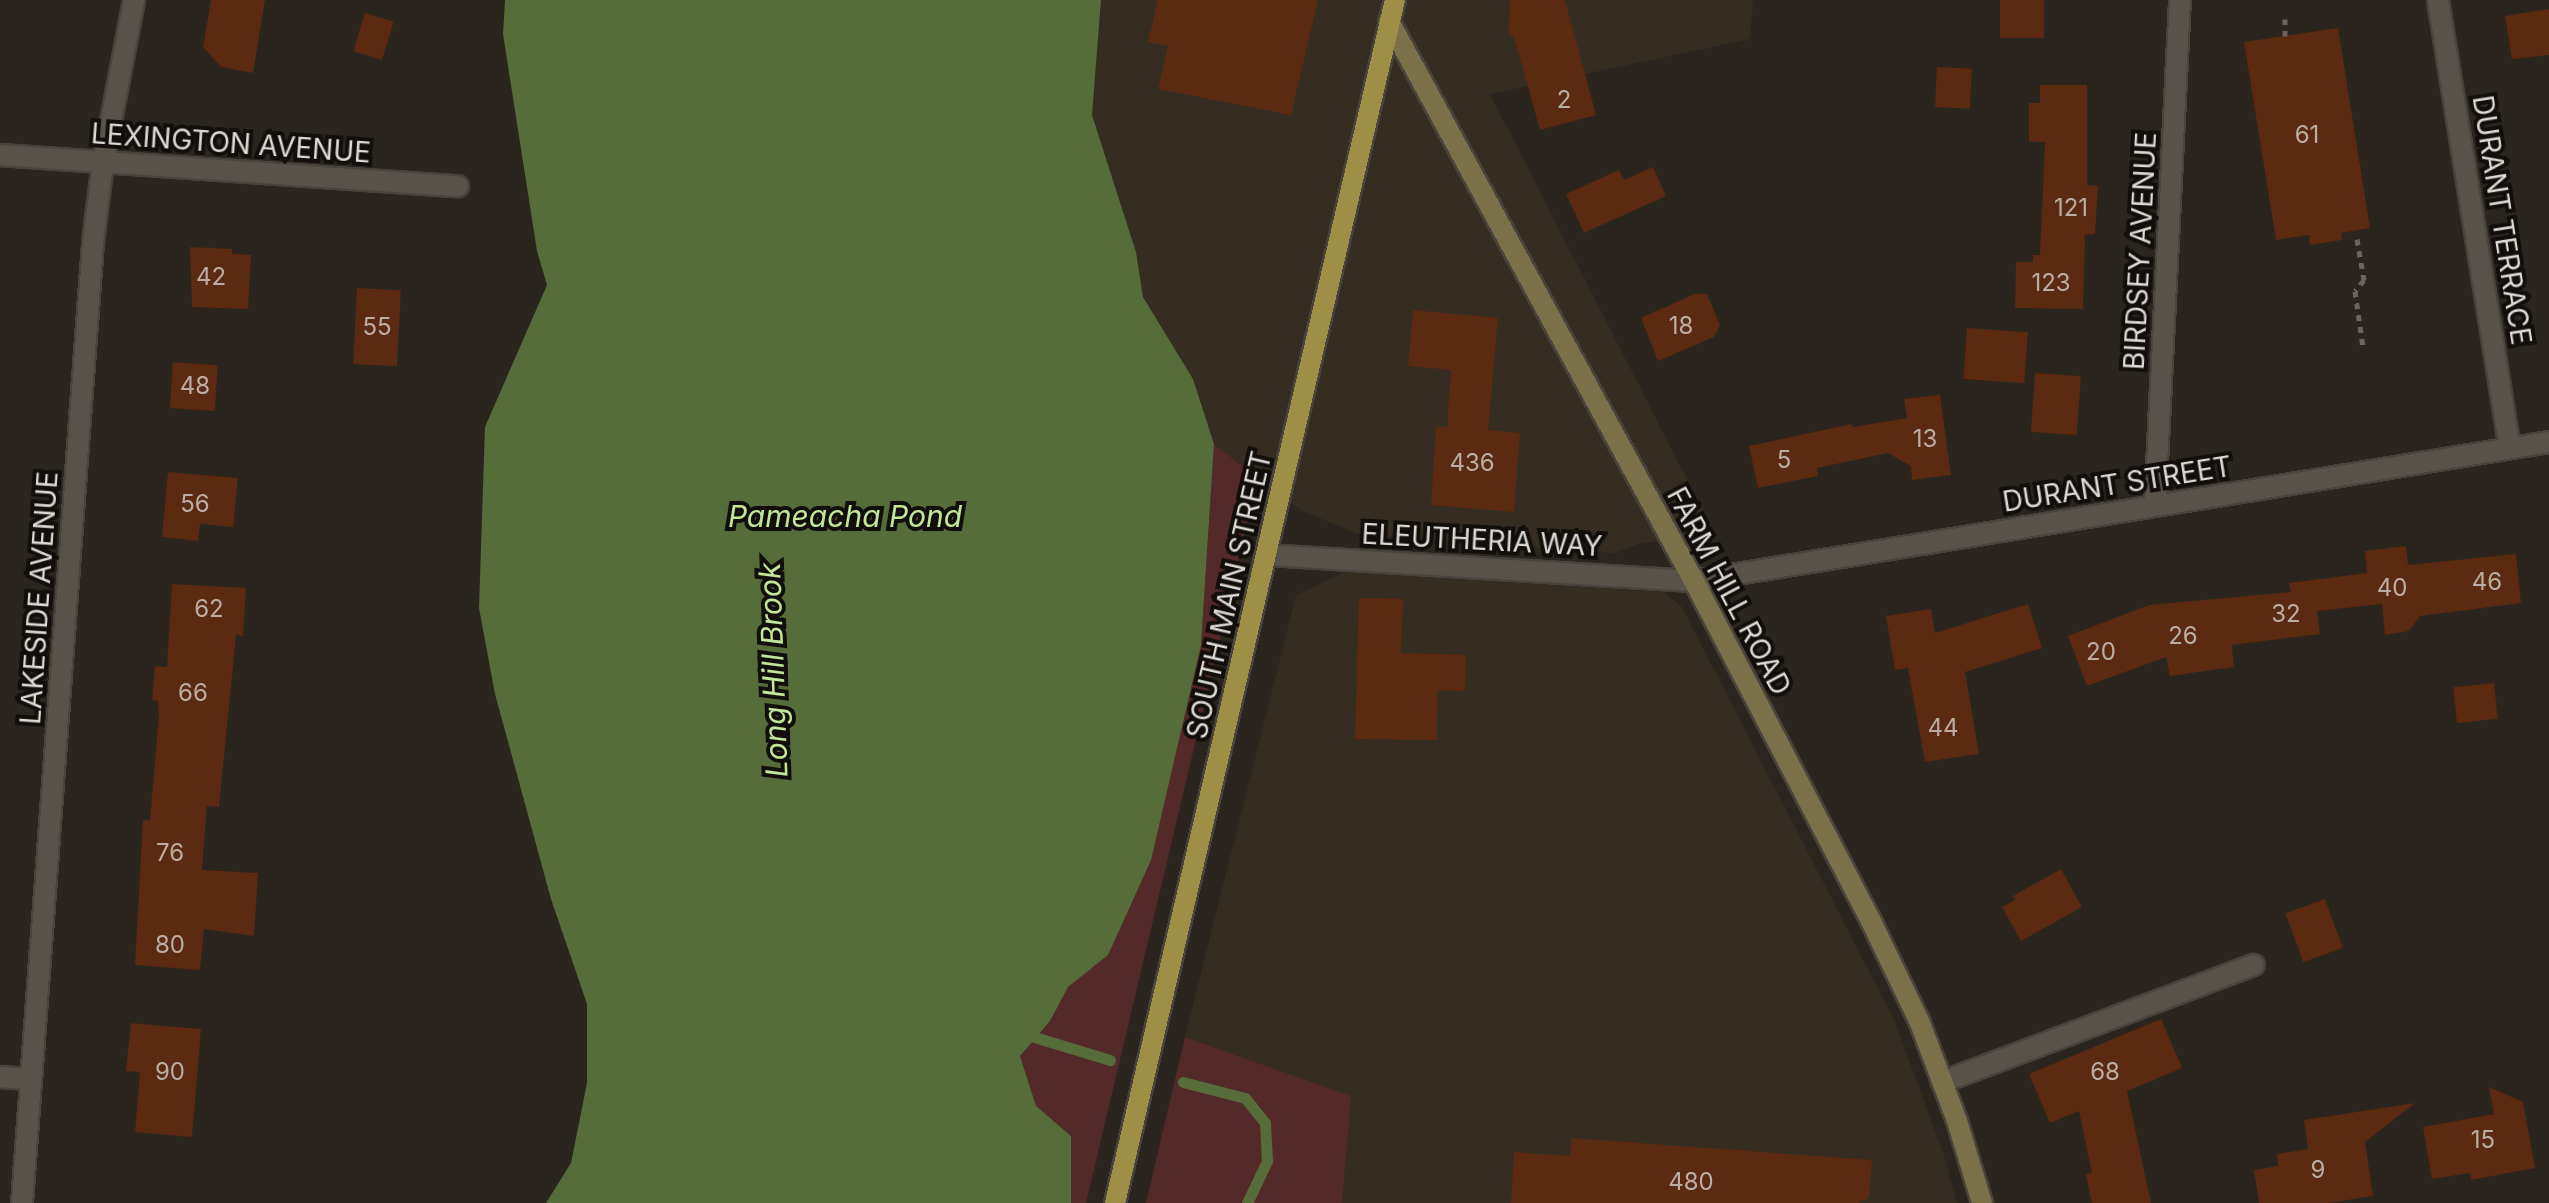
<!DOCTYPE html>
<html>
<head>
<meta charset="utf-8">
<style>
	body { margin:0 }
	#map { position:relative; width:2549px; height:1203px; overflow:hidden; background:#2a251e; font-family:Inter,sans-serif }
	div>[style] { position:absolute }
	.built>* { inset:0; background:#352d22 }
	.green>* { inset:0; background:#54292a }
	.water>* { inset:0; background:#566d39 }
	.stream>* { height:11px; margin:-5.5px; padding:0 5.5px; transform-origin:5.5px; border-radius:5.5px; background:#566d39 }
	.building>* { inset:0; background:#5b2a10; transform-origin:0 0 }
	.path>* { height:5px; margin-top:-2.5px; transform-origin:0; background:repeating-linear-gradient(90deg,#6a655f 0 6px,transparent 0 12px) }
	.roads { filter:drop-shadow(2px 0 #48433d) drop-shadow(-2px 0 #48433d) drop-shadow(0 2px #48433d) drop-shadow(0 -2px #48433d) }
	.service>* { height:20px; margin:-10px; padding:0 10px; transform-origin:10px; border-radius:10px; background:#58524a }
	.minor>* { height:20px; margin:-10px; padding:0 10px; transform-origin:10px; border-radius:10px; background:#58524a }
	.secondary>* { height:20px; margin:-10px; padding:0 10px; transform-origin:10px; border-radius:10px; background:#7a7148 }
	.primary>* { height:20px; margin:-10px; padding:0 10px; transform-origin:10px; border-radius:10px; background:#9d9046 }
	span { translate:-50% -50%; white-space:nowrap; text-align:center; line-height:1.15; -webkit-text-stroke:8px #110e0b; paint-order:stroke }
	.number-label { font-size:24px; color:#bcada4 }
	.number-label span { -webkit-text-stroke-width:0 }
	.street-label { font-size:28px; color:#ddd9d5 }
	.water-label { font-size:30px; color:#c2e697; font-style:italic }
</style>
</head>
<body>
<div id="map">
	<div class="built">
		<i style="clip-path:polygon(1101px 0,1753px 0,1750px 39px,1490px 94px,1714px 532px,1638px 544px,1615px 553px,1361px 535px,1302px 511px,1214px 444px,1193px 379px,1143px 297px,1136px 252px,1092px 115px)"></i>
		<i style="clip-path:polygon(1346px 572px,1664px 592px,1682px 607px,1894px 1020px,1944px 1155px,1957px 1203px,1342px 1203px,1350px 1096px,1185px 1037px,1296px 595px)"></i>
	</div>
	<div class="green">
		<i style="clip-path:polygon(1214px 444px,1258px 478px,1086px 1203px,1071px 1203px,1071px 1136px,1036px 1106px,1020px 1056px,1050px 1021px,1067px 987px,1108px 955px,1201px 645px)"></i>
		<i style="clip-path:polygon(1185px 1037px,1351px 1096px,1342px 1203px,1146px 1203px)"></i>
	</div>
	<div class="water">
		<i style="clip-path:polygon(505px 0,1101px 0,1092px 115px,1136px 252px,1143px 297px,1193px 379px,1214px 444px,1201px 645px,1151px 860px,1108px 955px,1068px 987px,1050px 1021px,1020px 1056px,1036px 1106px,1071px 1136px,1071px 1203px,546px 1203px,571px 1163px,587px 1083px,587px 1004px,551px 899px,495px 694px,479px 608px,485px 427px,547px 285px,537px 251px,503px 34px)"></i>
	</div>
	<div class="stream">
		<i style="left:1021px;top:1033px;width:93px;rotate:16.9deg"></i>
		<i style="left:1183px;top:1082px;width:64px;rotate:14.5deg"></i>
		<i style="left:1245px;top:1098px;width:32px;rotate:51deg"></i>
		<i style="left:1265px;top:1123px;width:38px;rotate:87deg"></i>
		<i style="left:1267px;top:1161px;width:47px;rotate:115.5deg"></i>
	</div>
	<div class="building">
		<i style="clip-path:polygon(211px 0,265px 0,253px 73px,221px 67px,203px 47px)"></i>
		<i style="clip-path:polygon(1158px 0,1318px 0,1291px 115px,1158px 89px,1168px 46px,1148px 42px)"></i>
		<i style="clip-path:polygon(1510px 0,1565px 0,1596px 115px,1540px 130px,1514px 36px,1509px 36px)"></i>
		<i style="left:2000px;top:0;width:44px;height:38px"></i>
		<i style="clip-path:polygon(2549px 9px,2549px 55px,2512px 59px,2505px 16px)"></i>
		<i style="left:365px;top:13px;width:30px;height:40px;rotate:17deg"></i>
		<i style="clip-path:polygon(2338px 28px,2370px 228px,2341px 233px,2342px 240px,2310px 245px,2309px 235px,2276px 240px,2244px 42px)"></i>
		<i style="left:1937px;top:67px;width:35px;height:40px;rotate:3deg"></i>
		<i style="clip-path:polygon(2040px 85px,2087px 85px,2087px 185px,2098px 186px,2095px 234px,2085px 234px,2083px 309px,2015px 308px,2016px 262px,2033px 262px,2033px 255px,2040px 255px,2045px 142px,2029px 142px,2029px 103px,2040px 103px)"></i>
		<i style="clip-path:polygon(1653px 167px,1666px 196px,1584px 233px,1566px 194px,1619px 170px,1624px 180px)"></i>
		<i style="clip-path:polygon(190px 247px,232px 249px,232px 254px,251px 255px,248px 309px,192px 307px)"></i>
		<i style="left:357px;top:288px;width:44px;height:76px;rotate:3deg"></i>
		<i style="clip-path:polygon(1694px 294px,1707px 294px,1720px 325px,1714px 337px,1658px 361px,1641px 318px)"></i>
		<i style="clip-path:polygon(1413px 310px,1498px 318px,1488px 430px,1520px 433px,1514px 512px,1431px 505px,1436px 427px,1447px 427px,1451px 370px,1408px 366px)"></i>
		<i style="left:1967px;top:328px;width:61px;height:51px;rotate:4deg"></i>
		<i style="left:173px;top:362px;width:45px;height:46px;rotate:4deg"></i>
		<i style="left:2035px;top:373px;width:46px;height:59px;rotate:4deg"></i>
		<i style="clip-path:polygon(1940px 395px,1951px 475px,1912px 480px,1911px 466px,1888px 453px,1817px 468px,1818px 476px,1758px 488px,1749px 446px,1852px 424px,1853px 427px,1907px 418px,1904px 399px)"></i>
		<i style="clip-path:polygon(168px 472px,238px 478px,233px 527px,200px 524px,198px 541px,162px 537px)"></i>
		<i style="clip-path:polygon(2406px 546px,2408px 565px,2516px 554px,2521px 603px,2420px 616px,2409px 631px,2385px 635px,2382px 604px,2317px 611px,2320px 634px,2232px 645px,2234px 667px,2170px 676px,2166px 657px,2087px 686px,2068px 636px,2149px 605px,2291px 592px,2289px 583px,2367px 573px,2365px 551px)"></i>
		<i style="clip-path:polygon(172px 584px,246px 588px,243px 636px,236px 635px,219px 807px,207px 806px,202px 870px,258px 873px,254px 936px,204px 929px,200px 970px,135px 965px,143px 820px,150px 820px,159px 715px,158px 701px,152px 700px,155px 666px,167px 667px)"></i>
		<i style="clip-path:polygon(1359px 598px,1403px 599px,1401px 653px,1466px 655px,1465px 691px,1438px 690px,1437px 740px,1355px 739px)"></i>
		<i style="clip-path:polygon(2028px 604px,2042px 648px,1965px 672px,1979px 754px,1925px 762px,1908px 668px,1895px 670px,1886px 616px,1931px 609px,1935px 633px)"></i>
		<i style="left:2494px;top:683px;width:36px;height:41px;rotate:84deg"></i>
		<i style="clip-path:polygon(2061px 869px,2082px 907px,2021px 941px,2002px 907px,2015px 900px,2013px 896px)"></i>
		<i style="left:2325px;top:899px;width:52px;height:42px;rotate:70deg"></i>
		<i style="clip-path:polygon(2161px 1019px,2182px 1068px,2127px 1091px,2151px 1203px,2092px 1203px,2086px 1174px,2092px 1173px,2079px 1111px,2050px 1123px,2029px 1074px)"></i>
		<i style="clip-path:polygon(131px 1023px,201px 1029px,192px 1137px,135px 1132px,140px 1072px,126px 1071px)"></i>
		<i style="clip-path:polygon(2489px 1087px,2523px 1102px,2535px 1168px,2471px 1180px,2470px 1173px,2432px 1179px,2423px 1127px,2494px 1114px)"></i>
		<i style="clip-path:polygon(2415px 1103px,2365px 1142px,2373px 1196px,2328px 1203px,2259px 1203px,2254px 1170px,2278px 1166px,2277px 1154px,2308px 1149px,2304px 1120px)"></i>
		<i style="clip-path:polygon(1571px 1138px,1872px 1160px,1869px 1198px,1858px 1203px,1511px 1203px,1514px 1152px,1570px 1156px)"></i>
	</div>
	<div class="path">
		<i style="left:2285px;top:19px;width:17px;rotate:90deg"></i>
		<i style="left:2357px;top:239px;width:42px;rotate:80.3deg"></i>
		<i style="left:2364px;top:280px;width:14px;rotate:129deg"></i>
		<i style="left:2355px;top:291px;width:57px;rotate:81.9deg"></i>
	</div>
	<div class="roads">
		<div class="service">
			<i style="left:1942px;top:1082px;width:333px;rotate:-20.6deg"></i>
		</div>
		<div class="minor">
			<i style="left:2438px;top:0;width:454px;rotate:80.9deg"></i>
			<i style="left:0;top:155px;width:459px;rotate:3.9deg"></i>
			<i style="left:2155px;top:505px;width:506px;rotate:-87.17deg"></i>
			<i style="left:1267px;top:555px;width:428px;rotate:3.5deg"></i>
			<i style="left:1694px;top:581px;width:866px;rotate:-9.23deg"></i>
			<i style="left:0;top:1077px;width:31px;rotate:4deg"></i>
			<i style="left:22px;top:1203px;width:964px;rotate:-85.77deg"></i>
			<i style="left:93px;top:242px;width:80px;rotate:-82.8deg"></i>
			<i style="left:103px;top:163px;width:166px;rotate:-79.2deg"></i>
		</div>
		<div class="secondary">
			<i style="left:1389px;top:21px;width:638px;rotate:61.43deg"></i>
			<i style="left:1694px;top:581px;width:383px;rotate:62.5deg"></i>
			<i style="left:1871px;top:921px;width:113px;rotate:64.3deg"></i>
			<i style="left:1920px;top:1023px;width:105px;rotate:69.3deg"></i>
			<i style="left:1957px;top:1121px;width:86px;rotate:73deg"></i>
		</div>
		<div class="primary">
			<i style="left:1115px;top:1203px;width:1235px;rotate:-76.9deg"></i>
		</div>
	</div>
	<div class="number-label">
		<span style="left:1564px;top:100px">2</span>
		<span style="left:2307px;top:135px">61</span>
		<span style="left:2071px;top:208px">121</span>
		<span style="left:211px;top:277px">42</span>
		<span style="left:2051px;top:283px">123</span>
		<span style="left:1681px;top:326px">18</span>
		<span style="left:377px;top:327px">55</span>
		<span style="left:195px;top:386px">48</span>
		<span style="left:1925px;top:439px">13</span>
		<span style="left:1784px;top:460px">5</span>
		<span style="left:1472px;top:463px">436</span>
		<span style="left:195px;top:504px">56</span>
		<span style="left:2487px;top:582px">46</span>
		<span style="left:2392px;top:588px">40</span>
		<span style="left:209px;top:609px">62</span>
		<span style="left:2286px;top:614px">32</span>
		<span style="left:2183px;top:636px">26</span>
		<span style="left:2101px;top:652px">20</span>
		<span style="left:193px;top:693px">66</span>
		<span style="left:1943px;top:728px">44</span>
		<span style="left:170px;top:853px">76</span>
		<span style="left:170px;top:945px">80</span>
		<span style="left:170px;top:1072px">90</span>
		<span style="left:2105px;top:1072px">68</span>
		<span style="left:2483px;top:1140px">15</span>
		<span style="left:2318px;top:1170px">9</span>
		<span style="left:1691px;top:1182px">480</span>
	</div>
	<div class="street-label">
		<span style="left:231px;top:143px;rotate:4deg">LEXINGTON AVENUE</span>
		<span style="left:2502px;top:220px;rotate:81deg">DURANT TERRACE</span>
		<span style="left:2140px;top:251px;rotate:-87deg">BIRDSEY AVENUE</span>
		<span style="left:2117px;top:484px;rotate:-9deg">DURANT STREET</span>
		<span style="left:1482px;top:540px;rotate:3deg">ELEUTHERIA WAY</span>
		<span style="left:1729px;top:591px;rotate:62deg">FARM HILL ROAD</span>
		<span style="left:1229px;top:595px;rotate:-77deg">SOUTH MAIN STREET</span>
		<span style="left:39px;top:598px;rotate:-86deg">LAKESIDE AVENUE</span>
	</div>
	<div class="water-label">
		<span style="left:845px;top:516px">Pameacha Pond</span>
		<span style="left:773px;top:670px;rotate:-92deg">Long Hill Brook</span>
	</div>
</div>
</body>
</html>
